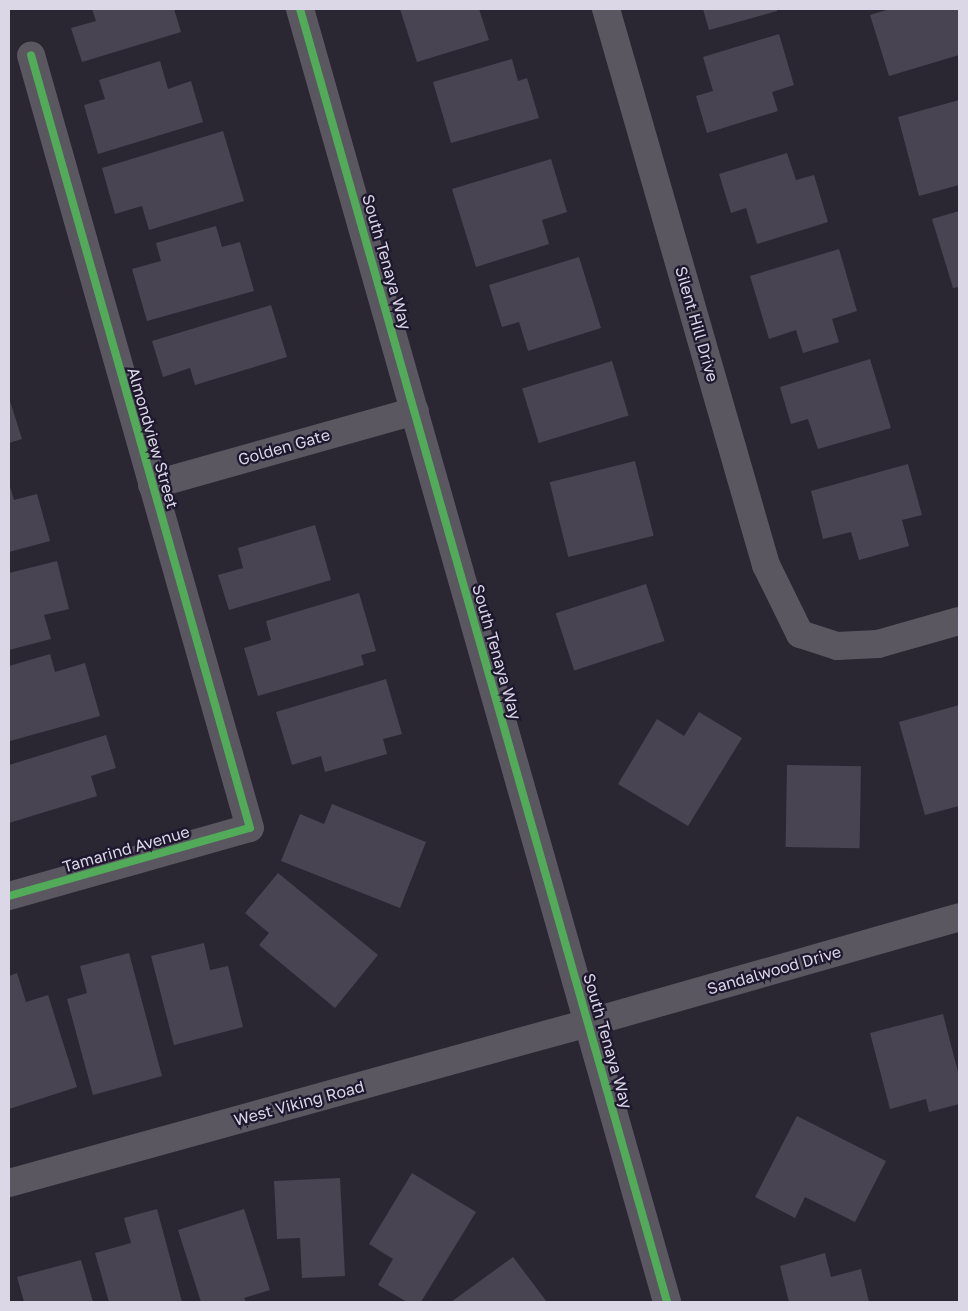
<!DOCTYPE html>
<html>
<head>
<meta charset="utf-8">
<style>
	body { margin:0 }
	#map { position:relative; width:968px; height:1311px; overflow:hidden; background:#2a2733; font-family:"Golos Text",sans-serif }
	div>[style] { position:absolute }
	.building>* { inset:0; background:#484452; transform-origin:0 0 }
	.street>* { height:28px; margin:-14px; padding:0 14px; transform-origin:14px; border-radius:14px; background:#5a5761 }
	.secondary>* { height:28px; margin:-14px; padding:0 14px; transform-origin:14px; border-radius:14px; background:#5a5761 }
	.cycleway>* { height:8px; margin:-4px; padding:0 4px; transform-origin:4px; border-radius:4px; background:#51ab58 }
	span { translate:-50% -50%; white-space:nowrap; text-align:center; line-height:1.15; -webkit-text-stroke:4.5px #1e172e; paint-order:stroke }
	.street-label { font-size:16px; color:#dbd7e7 }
	.frame { position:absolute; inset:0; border:10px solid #dbd7e7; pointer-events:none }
</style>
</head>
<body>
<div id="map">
	<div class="building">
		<i style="clip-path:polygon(92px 9px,174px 9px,181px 32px,82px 62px,71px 28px,96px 21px)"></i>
		<i style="clip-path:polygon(400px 9px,479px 9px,489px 40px,417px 62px)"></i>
		<i style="clip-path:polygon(703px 9px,777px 9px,777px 11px,709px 30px)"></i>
		<i style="clip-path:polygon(890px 9px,959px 9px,959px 55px,889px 76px,870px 15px)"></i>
		<i style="clip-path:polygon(779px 34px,794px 85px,772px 92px,778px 111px,707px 133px,696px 96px,713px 91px,703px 57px)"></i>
		<i style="clip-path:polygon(512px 59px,518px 81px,527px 78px,539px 118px,451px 143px,433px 82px)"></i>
		<i style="clip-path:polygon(160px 61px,168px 89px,191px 81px,203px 122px,98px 154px,84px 105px,105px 99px,99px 80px)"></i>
		<i style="clip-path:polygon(959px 100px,959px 185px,919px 196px,898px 117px)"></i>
		<i style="clip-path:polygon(223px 131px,244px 201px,149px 230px,142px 206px,115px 214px,102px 168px)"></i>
		<i style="clip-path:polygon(787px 153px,796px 180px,814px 175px,828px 222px,757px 244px,746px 208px,731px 213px,719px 174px)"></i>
		<i style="clip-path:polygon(551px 159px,567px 212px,542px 220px,549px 244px,476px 267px,452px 189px)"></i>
		<i style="clip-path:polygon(959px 211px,959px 287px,953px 288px,932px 219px)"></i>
		<i style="clip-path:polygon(216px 226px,222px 247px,240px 242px,254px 291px,147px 321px,132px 269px,161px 261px,156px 243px)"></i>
		<i style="clip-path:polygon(839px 249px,857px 311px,832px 319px,839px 342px,803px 353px,796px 330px,769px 339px,750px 276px)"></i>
		<i style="clip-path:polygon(579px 257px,601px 328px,528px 351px,519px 322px,502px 327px,489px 285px)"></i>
		<i style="clip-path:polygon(271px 305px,287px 357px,195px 385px,190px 368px,163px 377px,152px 341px)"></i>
		<i style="clip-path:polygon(870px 359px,891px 428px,818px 449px,808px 419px,791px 424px,780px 387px)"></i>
		<i style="left:612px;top:361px;width:57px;height:94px;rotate:73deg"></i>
		<i style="clip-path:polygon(9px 398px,22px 439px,9px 443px)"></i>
		<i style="left:635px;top:461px;width:77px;height:88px;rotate:76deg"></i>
		<i style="clip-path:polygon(908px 464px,922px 515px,902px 520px,909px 546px,859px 560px,851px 532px,823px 539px,811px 491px)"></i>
		<i style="clip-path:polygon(9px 483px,14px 500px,37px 494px,50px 541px,9px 552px)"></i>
		<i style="clip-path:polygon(315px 525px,331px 580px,229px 610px,218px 575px,243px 568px,238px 548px)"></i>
		<i style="clip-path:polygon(57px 561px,69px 609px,44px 615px,51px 639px,9px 650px,9px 573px)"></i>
		<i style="left:646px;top:584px;width:60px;height:95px;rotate:72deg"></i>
		<i style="clip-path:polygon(359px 593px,376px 651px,361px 655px,364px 665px,258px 696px,244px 648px,271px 640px,266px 621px)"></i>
		<i style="clip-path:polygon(50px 654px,55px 672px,85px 663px,100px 716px,10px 741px,9px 666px)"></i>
		<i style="clip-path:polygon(386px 679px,402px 734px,383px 739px,387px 754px,325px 772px,321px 756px,292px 765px,276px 712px)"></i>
		<i style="clip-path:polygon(959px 705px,959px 806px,925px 815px,899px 722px)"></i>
		<i style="clip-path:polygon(699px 712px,742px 738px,688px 826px,618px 784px,657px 719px,684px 736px)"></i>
		<i style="clip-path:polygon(106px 735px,116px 768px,91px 776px,97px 796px,9px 823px,9px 765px)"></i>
		<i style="left:787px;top:765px;width:74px;height:82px;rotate:1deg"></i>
		<i style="clip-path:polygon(332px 804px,426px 842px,400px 908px,281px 861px,300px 814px,324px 824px)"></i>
		<i style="clip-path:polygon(278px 873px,378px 955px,335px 1008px,259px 945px,269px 933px,245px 913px)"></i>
		<i style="clip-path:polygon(204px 943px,210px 970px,228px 966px,243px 1027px,174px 1045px,151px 956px)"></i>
		<i style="clip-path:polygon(129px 953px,162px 1076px,93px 1095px,67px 999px,87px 993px,80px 966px)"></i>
		<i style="clip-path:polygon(17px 973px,26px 1002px,48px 995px,77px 1087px,9px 1109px,9px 976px)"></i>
		<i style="clip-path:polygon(943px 1014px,959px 1076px,959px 1104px,929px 1112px,926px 1099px,890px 1109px,870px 1033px)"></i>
		<i style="clip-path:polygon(797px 1116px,886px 1161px,855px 1222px,805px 1197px,795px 1218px,755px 1197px)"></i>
		<i style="clip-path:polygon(412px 1173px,476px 1212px,421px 1302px,407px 1302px,378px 1285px,393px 1259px,369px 1244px)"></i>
		<i style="clip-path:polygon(340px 1178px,345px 1276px,302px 1278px,300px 1238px,277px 1239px,274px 1181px)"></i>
		<i style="clip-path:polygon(157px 1209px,182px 1302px,109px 1302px,95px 1253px,131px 1243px,124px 1218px)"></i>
		<i style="clip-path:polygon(244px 1209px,270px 1290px,244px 1298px,246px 1302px,201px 1302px,178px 1230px)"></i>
		<i style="clip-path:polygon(825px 1253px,831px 1277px,861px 1269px,869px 1302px,789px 1302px,780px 1266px)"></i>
		<i style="clip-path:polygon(513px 1257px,547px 1302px,451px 1302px)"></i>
		<i style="clip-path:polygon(81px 1260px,93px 1302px,24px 1302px,17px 1277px)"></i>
	</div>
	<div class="street">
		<i style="left:606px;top:9px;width:579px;rotate:73.95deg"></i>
		<i style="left:766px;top:565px;width:77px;rotate:63.8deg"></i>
		<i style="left:800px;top:634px;width:39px;rotate:18deg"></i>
		<i style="left:837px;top:646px;width:41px;rotate:-2.8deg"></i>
		<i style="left:878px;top:644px;width:84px;rotate:-15.9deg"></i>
		<i style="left:152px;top:485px;width:273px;rotate:-15.7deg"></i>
		<i style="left:9px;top:896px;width:250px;rotate:-15.8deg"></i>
		<i style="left:250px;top:828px;width:803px;rotate:-105.82deg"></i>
		<i style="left:9px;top:1183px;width:601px;rotate:-15.45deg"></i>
	</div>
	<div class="secondary">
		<i style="left:300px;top:9px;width:1344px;rotate:74.15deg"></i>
		<i style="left:588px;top:1023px;width:386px;rotate:-15.9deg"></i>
	</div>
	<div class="cycleway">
		<i style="left:300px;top:9px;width:1344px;rotate:74.15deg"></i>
		<i style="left:9px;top:896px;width:250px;rotate:-15.8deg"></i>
		<i style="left:250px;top:828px;width:803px;rotate:-105.82deg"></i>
	</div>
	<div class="street-label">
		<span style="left:387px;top:262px;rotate:74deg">South Tenaya Way</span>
		<span style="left:697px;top:324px;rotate:74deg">Silent Hill Drive</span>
		<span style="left:153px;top:438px;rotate:74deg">Almondview Street</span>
		<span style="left:284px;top:447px;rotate:-16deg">Golden Gate</span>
		<span style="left:497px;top:652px;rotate:74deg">South Tenaya Way</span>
		<span style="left:126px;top:849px;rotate:-16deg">Tamarind Avenue</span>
		<span style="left:774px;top:970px;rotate:-16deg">Sandalwood Drive</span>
		<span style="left:608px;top:1041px;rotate:74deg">South Tenaya Way</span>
		<span style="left:299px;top:1103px;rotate:-15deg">West Viking Road</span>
	</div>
	<div class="frame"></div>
</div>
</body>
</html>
